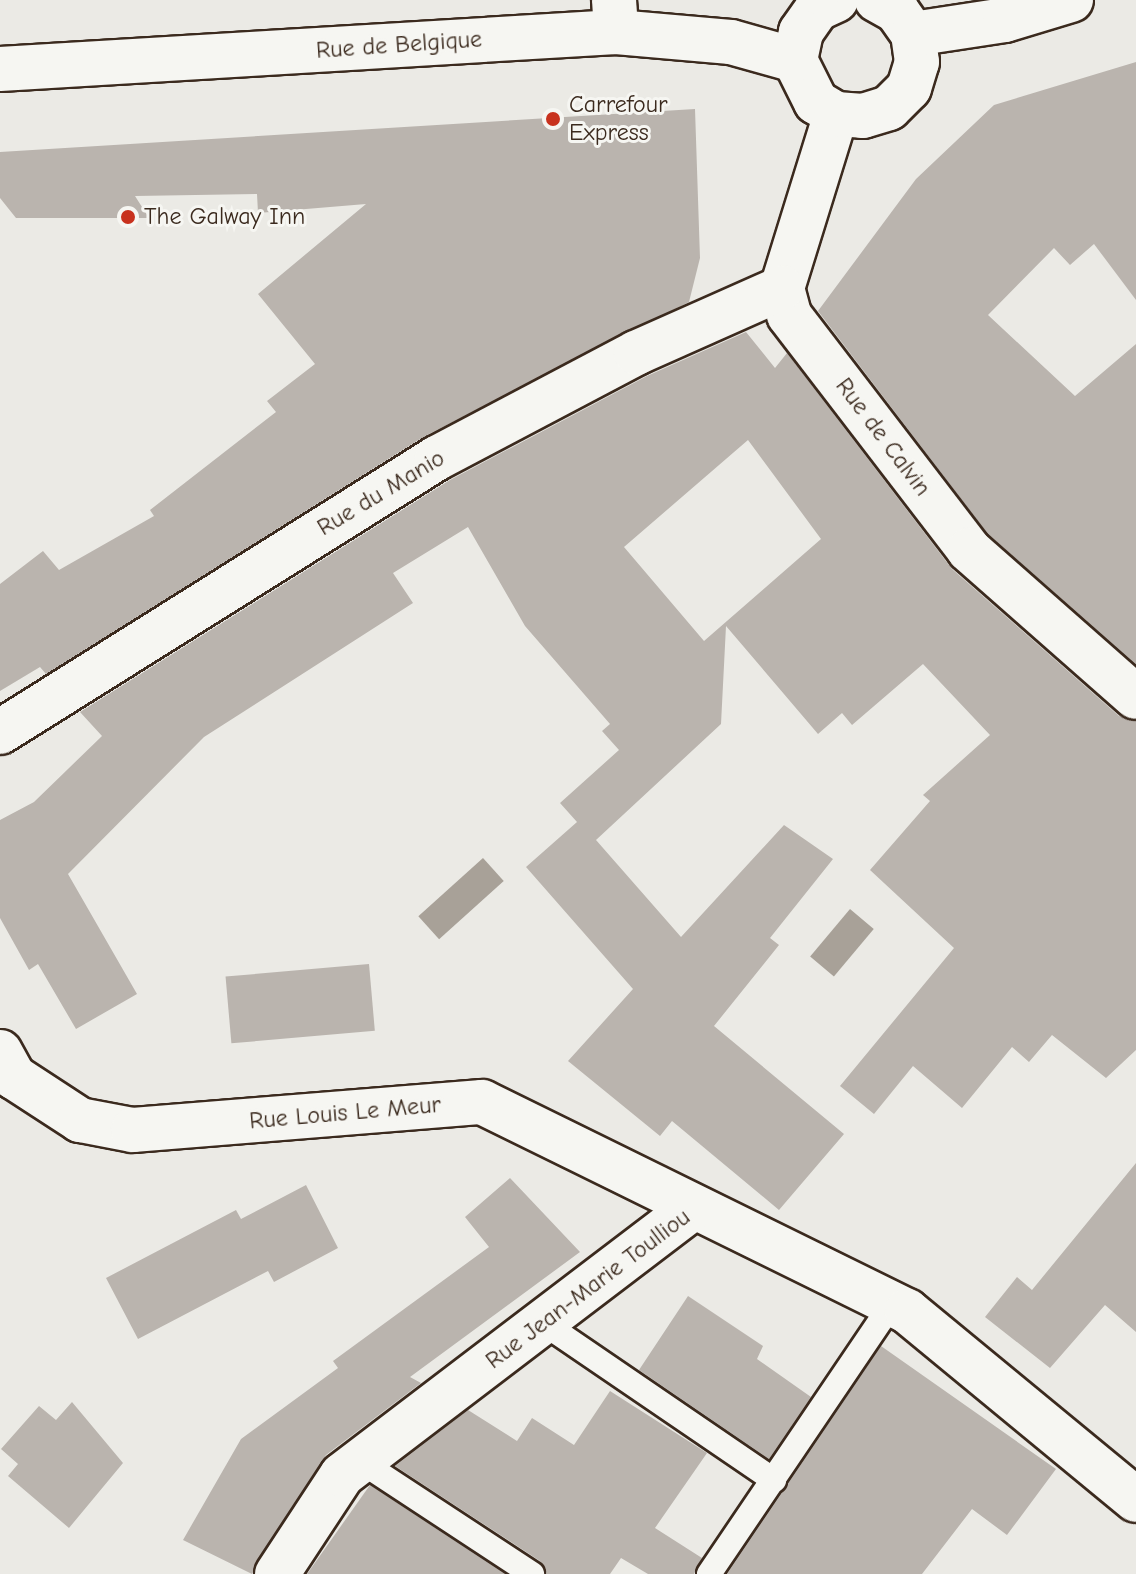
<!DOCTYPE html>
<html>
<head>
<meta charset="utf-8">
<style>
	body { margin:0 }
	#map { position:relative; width:1136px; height:1574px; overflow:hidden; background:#ebeae5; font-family:"Comic Neue",sans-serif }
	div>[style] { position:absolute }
	.water>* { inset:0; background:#a8a198; transform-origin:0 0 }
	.building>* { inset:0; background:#bab4ae; transform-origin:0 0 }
	.roads { filter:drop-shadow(2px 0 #3b2a1e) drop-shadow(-2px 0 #3b2a1e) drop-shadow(0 2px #3b2a1e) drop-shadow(0 -2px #3b2a1e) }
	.service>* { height:24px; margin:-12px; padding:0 12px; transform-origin:12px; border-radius:12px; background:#f6f6f2 }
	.minor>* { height:44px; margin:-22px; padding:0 22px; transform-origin:22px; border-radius:22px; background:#f6f6f2 }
	.secondary>* { height:44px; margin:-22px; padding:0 22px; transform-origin:22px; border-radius:22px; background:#f6f6f2 }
	.dots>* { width:22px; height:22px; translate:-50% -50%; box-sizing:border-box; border:4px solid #f6f6f2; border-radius:50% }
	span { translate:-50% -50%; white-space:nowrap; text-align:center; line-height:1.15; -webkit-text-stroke:6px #f6f6f2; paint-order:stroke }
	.street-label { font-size:24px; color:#3b2a1e }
	.poi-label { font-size:24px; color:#3b2a1e }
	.left { translate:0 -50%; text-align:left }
</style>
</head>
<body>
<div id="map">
	<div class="water">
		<i style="left:483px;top:858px;width:31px;height:87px;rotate:48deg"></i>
		<i style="left:850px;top:909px;width:31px;height:62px;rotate:40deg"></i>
	</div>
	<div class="building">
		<i style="clip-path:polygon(1136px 62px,1136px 300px,1094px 244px,1070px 265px,1054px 248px,988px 315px,1075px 396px,1136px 344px,1136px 664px,987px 533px,818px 311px,916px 179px,994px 105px)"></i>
		<i style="clip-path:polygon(695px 109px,700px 258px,689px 302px,425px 436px,46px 674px,40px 667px,0 691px,0 584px,43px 551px,59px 570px,154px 516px,150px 510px,276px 412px,267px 401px,315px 364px,258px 294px,366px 204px,258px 213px,257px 194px,135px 196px,149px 218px,16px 218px,0 198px,0 152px)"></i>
		<i style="clip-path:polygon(evenodd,746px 332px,775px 368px,787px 353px,952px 569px,1119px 716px,1136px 721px,1136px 1050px,1106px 1078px,1052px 1035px,1029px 1062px,1012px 1047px,962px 1108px,913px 1066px,874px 1114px,840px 1086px,954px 948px,870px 870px,930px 801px,923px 795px,990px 735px,923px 664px,852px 725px,842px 713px,818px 734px,726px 626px,721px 724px,596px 840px,681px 937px,784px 825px,833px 859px,770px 938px,779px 945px,714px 1026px,844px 1134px,779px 1210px,672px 1121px,660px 1136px,568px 1061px,633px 989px,526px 867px,577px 822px,560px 803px,619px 750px,602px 731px,610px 724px,525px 626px,468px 527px,393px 573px,413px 603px,204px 737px,68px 874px,137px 994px,76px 1029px,38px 964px,29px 970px,0 918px,0 820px,34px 802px,102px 736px,80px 712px,450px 480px,647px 376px,746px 332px,748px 440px,821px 539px,704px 641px,624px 547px,748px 440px)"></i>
		<i style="left:369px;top:964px;width:67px;height:144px;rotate:85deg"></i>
		<i style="clip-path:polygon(1136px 1163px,1136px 1332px,1105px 1305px,1050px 1368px,985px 1317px,1017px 1277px,1032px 1290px)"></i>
		<i style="clip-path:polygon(510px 1178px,580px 1252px,410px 1377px,421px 1383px,326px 1455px,252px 1574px,183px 1540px,241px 1439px,338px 1368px,333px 1361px,489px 1247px,465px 1217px)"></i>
		<i style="clip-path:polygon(306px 1185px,338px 1248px,274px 1282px,268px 1271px,138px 1339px,106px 1278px,236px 1210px,241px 1219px)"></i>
		<i style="clip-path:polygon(688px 1296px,763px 1346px,757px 1359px,811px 1397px,769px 1459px,639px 1370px)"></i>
		<i style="clip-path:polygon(881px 1346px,1056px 1469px,1007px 1535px,972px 1509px,922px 1574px,727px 1574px)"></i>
		<i style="clip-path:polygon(610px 1391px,707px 1453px,655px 1528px,702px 1558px,694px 1574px,648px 1574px,621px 1558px,610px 1574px,547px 1574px,540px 1561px,395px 1466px,468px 1410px,517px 1441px,532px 1418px,574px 1445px)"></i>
		<i style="clip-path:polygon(72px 1402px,123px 1463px,69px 1528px,8px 1476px,18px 1464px,1px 1449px,39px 1406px,56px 1420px)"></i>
		<i style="clip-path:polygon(370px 1485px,505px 1574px,307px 1574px)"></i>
	</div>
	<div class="roads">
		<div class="service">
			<i style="left:542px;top:1322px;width:281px;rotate:34.3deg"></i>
			<i style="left:360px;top:1461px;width:206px;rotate:33.3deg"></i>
			<i style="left:709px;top:1574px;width:326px;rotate:-55.9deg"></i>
		</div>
		<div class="minor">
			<i style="left:614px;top:0;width:32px;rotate:86deg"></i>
			<i style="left:836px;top:114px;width:182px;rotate:107.2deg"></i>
			<i style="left:782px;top:288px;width:28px;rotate:75deg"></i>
			<i style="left:789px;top:315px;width:296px;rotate:52.5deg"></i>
			<i style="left:969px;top:550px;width:222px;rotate:41.4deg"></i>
			<i style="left:0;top:732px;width:516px;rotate:-32.09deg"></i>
			<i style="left:437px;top:458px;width:225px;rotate:-27.8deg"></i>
			<i style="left:636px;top:353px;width:160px;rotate:-24deg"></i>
			<i style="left:0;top:1052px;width:29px;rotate:61deg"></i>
			<i style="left:14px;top:1077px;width:79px;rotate:33.1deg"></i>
			<i style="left:80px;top:1120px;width:54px;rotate:10.7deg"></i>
			<i style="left:133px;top:1130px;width:350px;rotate:-4.6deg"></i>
			<i style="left:482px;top:1102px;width:474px;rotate:26.2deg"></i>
			<i style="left:907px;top:1311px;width:297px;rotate:39.5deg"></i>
			<i style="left:277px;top:1574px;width:118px;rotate:-56.7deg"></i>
			<i style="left:342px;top:1475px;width:442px;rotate:-37.3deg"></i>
		</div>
		<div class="secondary">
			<i style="left:836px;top:0;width:21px;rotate:155deg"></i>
			<i style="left:817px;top:9px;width:28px;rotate:125deg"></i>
			<i style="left:801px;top:32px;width:29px;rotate:102deg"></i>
			<i style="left:795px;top:60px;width:47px;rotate:63.4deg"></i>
			<i style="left:816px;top:102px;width:23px;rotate:31deg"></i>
			<i style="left:836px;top:114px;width:27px;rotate:4deg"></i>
			<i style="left:863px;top:116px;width:27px;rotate:-17deg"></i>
			<i style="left:889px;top:108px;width:28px;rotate:-45deg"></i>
			<i style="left:909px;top:88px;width:27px;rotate:-73deg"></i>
			<i style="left:917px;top:62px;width:28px;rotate:-98deg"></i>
			<i style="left:913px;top:34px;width:28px;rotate:-125deg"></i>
			<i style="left:897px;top:11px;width:23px;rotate:-151deg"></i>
			<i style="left:913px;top:34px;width:93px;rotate:-8.7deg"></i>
			<i style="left:1005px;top:20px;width:69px;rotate:-16.9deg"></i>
			<i style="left:0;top:69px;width:617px;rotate:-3.44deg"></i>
			<i style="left:616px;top:32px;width:115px;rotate:5deg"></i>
			<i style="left:731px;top:42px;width:66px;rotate:15.7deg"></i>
		</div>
	</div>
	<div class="dots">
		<i style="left:553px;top:119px;background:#c8321e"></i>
		<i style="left:128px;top:217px;background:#c8321e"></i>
	</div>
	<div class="street-label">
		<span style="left:399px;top:45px;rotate:-4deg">Rue de Belgique</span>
		<span style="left:883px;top:437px;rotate:53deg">Rue de Calvin</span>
		<span style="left:381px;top:493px;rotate:-31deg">Rue du Manio</span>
		<span style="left:345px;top:1113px;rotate:-5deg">Rue Louis Le Meur</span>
		<span style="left:588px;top:1289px;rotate:-37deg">Rue Jean-Marie Toulliou</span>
	</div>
	<div class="poi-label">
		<span class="left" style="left:569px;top:119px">Carrefour<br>Express</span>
		<span class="left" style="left:144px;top:217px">The Galway Inn</span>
	</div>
</div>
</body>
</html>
